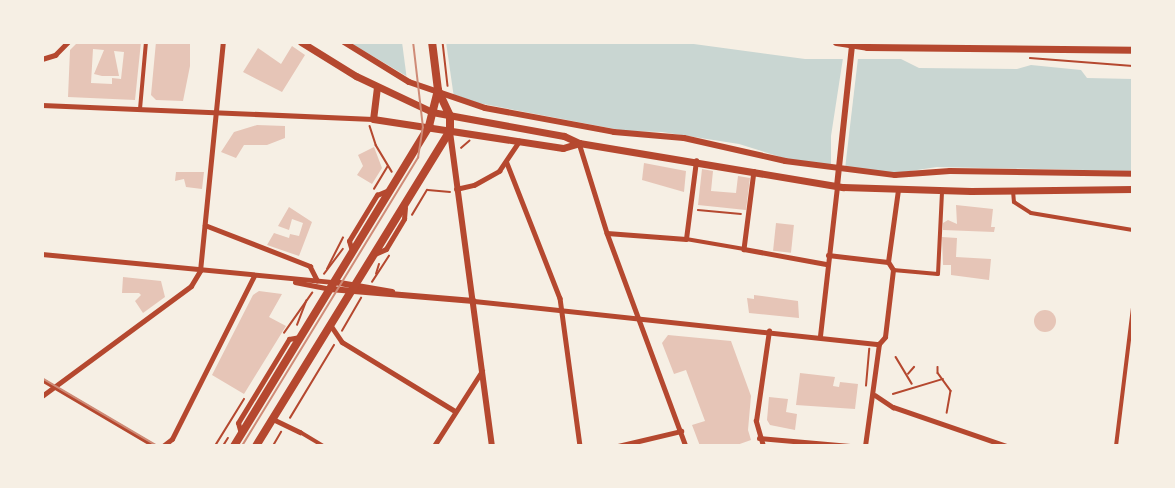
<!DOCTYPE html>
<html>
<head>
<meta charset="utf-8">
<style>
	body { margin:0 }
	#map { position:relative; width:1175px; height:488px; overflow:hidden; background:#f6efe4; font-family:"Archivo Narrow",sans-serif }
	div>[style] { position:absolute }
	.water>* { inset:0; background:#c9d6d2 }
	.pier>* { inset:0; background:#f6efe4 }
	.building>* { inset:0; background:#e6c5b7; transform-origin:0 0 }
	.round { border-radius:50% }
	.path>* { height:1.5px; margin:-0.75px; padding:0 0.75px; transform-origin:0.75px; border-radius:0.75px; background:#b5482f }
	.pedestrian>* { height:4px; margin:-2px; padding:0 2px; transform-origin:2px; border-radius:2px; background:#b5482f }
	.minor>* { height:4.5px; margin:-2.25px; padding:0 2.25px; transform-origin:2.25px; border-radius:2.25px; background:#b5482f }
	.tertiary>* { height:6px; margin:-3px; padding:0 3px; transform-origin:3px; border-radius:3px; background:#b5482f }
	.secondary>* { height:7px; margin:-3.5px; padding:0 3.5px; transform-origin:3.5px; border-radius:3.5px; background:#b5482f }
	.primary>* { height:8px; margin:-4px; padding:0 4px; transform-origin:4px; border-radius:4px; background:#b5482f }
	.tram>* { height:1.5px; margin:-0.75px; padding:0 0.75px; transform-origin:0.75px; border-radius:0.75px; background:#cf8b77 }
	span { translate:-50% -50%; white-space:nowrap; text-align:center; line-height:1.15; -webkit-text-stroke:6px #f6efe4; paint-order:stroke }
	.frame { position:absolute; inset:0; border:44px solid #f6efe4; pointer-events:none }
</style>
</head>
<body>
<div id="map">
	<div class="water">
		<i style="clip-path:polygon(349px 42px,679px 42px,805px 59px,901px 59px,919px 68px,1017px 69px,1031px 65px,1081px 70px,1087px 78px,1133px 79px,1133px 171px,937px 167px,897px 173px,790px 160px,739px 144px,662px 132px,625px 131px,478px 103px,413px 80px)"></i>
	</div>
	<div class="pier">
		<i style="clip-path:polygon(402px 42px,446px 42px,454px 98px,407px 80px)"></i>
		<i style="clip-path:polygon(843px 58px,858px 58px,845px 169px,831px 167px,831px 136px)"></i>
	</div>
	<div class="building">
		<i style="clip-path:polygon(evenodd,78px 42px,141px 42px,135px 100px,68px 97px,70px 50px,78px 42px,93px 49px,104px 50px,94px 74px,102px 76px,119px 76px,114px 51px,124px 52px,121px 79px,112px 78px,112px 84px,91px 83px,93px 49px)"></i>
		<i style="clip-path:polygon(156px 42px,190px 43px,190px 66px,183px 101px,156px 100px,151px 95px)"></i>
		<i style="clip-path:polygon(292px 46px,305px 55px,282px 92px,243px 72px,258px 48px,281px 64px)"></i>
		<i style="clip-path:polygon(257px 125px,285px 126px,285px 138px,267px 145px,244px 145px,236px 158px,221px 152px,234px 132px)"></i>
		<i style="clip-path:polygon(374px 147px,382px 168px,372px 184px,357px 175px,363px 166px,358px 155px)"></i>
		<i style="clip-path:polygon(644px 163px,686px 171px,684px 192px,642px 180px)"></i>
		<i style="clip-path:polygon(702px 169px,713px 171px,711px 191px,736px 193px,738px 176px,750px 178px,746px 210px,698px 205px)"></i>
		<i style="clip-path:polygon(176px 172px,204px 172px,202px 189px,186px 187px,184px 179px,175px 181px)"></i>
		<i style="clip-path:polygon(956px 205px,993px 209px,991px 227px,995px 227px,994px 232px,943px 230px,943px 223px,948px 220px,957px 224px)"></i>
		<i style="clip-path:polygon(289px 207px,312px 222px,299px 256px,267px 245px,274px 233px,289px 238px,290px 234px,299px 236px,303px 223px,292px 219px,289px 230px,278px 226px)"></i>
		<i style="left:776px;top:223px;width:18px;height:28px;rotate:6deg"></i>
		<i style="clip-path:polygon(942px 237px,957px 238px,956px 257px,991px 259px,989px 280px,951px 275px,951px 265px,943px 265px)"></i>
		<i style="clip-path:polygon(123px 277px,161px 281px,165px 297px,143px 313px,135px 301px,141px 295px,139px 293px,122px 293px)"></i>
		<i style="clip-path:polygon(259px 291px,282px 294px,269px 317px,286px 326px,244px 394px,212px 375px,253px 295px)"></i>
		<i style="clip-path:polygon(754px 295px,798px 301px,799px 318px,749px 313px,747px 298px,754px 299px)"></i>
		<i class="round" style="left:1034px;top:310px;width:22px;height:22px"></i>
		<i style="clip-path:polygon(668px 335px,731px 341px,751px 396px,748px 430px,751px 440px,734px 446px,700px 446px,692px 425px,705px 421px,686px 370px,674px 374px,662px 343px)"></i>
		<i style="clip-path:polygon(800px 373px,835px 377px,833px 386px,839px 387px,840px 382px,858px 384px,855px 409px,796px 405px)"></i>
		<i style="clip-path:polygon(769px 397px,788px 399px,786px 412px,797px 414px,795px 430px,770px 425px,767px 420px)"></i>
	</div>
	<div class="path">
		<i style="left:443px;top:42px;width:44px;rotate:83.5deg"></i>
		<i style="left:1030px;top:58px;width:103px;rotate:4.4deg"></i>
		<i style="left:370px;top:126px;width:20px;rotate:72deg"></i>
		<i style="left:376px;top:145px;width:31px;rotate:59deg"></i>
		<i style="left:461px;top:148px;width:11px;rotate:-41deg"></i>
		<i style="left:374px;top:189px;width:26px;rotate:-59deg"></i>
		<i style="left:428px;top:190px;width:22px;rotate:5deg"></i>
		<i style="left:698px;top:210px;width:43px;rotate:5.3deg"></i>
		<i style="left:412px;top:215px;width:29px;rotate:-59deg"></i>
		<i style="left:327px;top:269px;width:35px;rotate:-63deg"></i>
		<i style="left:324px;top:274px;width:31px;rotate:-53deg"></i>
		<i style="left:376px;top:274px;width:10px;rotate:-73deg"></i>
		<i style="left:372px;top:282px;width:31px;rotate:-57deg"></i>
		<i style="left:297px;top:325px;width:26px;rotate:-69deg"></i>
		<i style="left:342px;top:331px;width:38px;rotate:-60deg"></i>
		<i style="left:284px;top:333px;width:49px;rotate:-55deg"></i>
		<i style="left:896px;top:357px;width:31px;rotate:59deg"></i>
		<i style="left:938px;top:367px;width:6px;rotate:90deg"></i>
		<i style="left:938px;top:373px;width:22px;rotate:54deg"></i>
		<i style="left:951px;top:391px;width:22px;rotate:100deg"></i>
		<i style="left:908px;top:374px;width:9px;rotate:-49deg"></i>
		<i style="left:866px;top:386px;width:37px;rotate:-85deg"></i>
		<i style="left:893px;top:394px;width:52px;rotate:-16.7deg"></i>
		<i style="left:290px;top:418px;width:85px;rotate:-58.9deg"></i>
		<i style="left:215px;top:446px;width:55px;rotate:-58.3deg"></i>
		<i style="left:223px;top:446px;width:9px;rotate:-58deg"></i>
		<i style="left:273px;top:446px;width:16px;rotate:-60deg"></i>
	</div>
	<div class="pedestrian">
		<i style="left:140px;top:109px;width:67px;rotate:-84.9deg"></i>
		<i style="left:1013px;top:191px;width:11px;rotate:85deg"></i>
		<i style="left:1014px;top:202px;width:20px;rotate:33deg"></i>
		<i style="left:1031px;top:213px;width:103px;rotate:9.5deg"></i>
		<i style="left:686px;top:239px;width:59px;rotate:9.8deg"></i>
		<i style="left:893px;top:270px;width:45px;rotate:5.1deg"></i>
		<i style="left:938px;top:274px;width:83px;rotate:-87.2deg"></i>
		<i style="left:42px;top:380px;width:130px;rotate:30.5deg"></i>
		<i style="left:300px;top:432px;width:27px;rotate:31deg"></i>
		<i style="left:1116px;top:446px;width:140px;rotate:-83deg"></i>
	</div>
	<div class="minor">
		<i style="left:42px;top:59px;width:14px;rotate:-17deg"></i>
		<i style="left:55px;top:55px;width:18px;rotate:-45deg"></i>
		<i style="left:42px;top:105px;width:331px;rotate:2.4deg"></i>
		<i style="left:579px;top:143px;width:94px;rotate:72.7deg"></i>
		<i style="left:607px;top:233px;width:227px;rotate:69.7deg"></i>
		<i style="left:507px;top:163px;width:145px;rotate:68.6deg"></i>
		<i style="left:560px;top:298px;width:149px;rotate:82.3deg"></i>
		<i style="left:754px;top:171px;width:79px;rotate:97.3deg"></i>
		<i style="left:744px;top:249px;width:83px;rotate:10.4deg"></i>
		<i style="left:456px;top:189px;width:18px;rotate:-13deg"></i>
		<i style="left:474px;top:185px;width:29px;rotate:-29deg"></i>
		<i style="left:499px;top:171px;width:36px;rotate:-56deg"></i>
		<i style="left:205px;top:225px;width:113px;rotate:21.3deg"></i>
		<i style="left:310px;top:266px;width:16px;rotate:63deg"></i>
		<i style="left:607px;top:233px;width:79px;rotate:4.3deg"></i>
		<i style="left:686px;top:239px;width:79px;rotate:-82.7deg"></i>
		<i style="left:352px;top:251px;width:10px;rotate:-107deg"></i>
		<i style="left:349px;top:241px;width:54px;rotate:-58.7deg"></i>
		<i style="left:377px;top:195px;width:11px;rotate:-22deg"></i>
		<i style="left:42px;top:254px;width:293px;rotate:5.5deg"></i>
		<i style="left:375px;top:254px;width:12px;rotate:-24deg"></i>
		<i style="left:386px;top:249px;width:35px;rotate:-59deg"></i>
		<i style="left:404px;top:219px;width:11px;rotate:-85deg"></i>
		<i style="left:828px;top:255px;width:60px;rotate:6.7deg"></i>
		<i style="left:295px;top:282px;width:36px;rotate:11deg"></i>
		<i style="left:474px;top:301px;width:407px;rotate:6.1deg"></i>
		<i style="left:332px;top:327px;width:18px;rotate:56deg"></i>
		<i style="left:342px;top:342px;width:132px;rotate:31.4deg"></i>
		<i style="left:820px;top:336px;width:151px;rotate:-83.5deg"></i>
		<i style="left:875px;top:395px;width:22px;rotate:34deg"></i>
		<i style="left:893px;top:407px;width:120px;rotate:18.9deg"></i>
		<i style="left:42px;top:396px;width:185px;rotate:-36.4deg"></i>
		<i style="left:191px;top:286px;width:17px;rotate:-59deg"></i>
		<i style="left:200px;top:271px;width:230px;rotate:-84.3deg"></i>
		<i style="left:273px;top:419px;width:30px;rotate:26deg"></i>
		<i style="left:241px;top:434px;width:11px;rotate:-105deg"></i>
		<i style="left:238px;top:423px;width:98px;rotate:-58.7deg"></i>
		<i style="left:289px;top:339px;width:11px;rotate:-10deg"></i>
		<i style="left:759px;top:438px;width:91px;rotate:5deg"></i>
		<i style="left:163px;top:446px;width:11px;rotate:-38deg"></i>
		<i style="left:172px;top:439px;width:182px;rotate:-63.3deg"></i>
		<i style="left:434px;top:446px;width:89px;rotate:-57.4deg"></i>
		<i style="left:618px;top:446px;width:65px;rotate:-13.4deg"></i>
		<i style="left:763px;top:446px;width:26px;rotate:-106deg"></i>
		<i style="left:756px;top:421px;width:91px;rotate:-81.8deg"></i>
		<i style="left:865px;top:446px;width:103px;rotate:-82.2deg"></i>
		<i style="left:879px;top:344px;width:9px;rotate:-49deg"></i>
		<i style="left:885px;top:337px;width:67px;rotate:-83.2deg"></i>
		<i style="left:893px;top:270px;width:9px;rotate:-122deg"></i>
		<i style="left:888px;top:262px;width:73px;rotate:-82.1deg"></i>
	</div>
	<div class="tertiary">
		<i style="left:344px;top:42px;width:76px;rotate:31.6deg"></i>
		<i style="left:409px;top:82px;width:80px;rotate:18.9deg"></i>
		<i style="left:485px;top:108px;width:131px;rotate:10.5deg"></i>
		<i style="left:614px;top:132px;width:70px;rotate:4.9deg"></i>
		<i style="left:684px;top:138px;width:104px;rotate:12.8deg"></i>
		<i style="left:785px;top:161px;width:111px;rotate:7.3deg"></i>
		<i style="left:895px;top:175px;width:55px;rotate:-4.2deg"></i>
		<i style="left:950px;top:171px;width:183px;rotate:0.9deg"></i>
		<i style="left:450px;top:132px;width:317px;rotate:82.4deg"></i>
		<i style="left:837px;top:186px;width:142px;rotate:-83.9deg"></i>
		<i style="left:334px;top:282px;width:59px;rotate:9.8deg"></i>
		<i style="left:330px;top:289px;width:144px;rotate:4.8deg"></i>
	</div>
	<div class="secondary">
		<i style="left:301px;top:42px;width:65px;rotate:31.7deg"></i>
		<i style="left:356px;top:76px;width:84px;rotate:25.3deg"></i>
		<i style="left:432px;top:112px;width:134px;rotate:10.3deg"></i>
		<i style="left:564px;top:136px;width:17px;rotate:25deg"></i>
		<i style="left:579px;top:143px;width:268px;rotate:9.5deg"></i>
		<i style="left:843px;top:187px;width:128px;rotate:1.8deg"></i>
		<i style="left:971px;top:191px;width:162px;rotate:-0.7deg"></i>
		<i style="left:836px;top:42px;width:31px;rotate:9deg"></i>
		<i style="left:867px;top:47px;width:266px;rotate:0.6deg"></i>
		<i style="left:377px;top:87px;width:32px;rotate:97deg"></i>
		<i style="left:373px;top:119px;width:192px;rotate:8.7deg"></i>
		<i style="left:563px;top:148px;width:17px;rotate:-17deg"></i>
	</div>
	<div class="primary">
		<i style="left:234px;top:446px;width:375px;rotate:-58.6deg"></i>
		<i style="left:429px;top:126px;width:37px;rotate:-76deg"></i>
		<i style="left:256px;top:446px;width:370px;rotate:-58.4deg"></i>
		<i style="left:450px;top:131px;width:15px;rotate:-90deg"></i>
		<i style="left:450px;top:116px;width:29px;rotate:-115deg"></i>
		<i style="left:438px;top:90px;width:48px;rotate:-97.1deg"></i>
	</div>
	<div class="tram">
		<i style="left:42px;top:378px;width:134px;rotate:30.4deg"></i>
		<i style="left:242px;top:446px;width:338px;rotate:-58.6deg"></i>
		<i style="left:418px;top:158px;width:30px;rotate:-81deg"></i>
		<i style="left:423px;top:128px;width:87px;rotate:-96.6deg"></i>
	</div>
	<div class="frame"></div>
</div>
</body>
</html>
